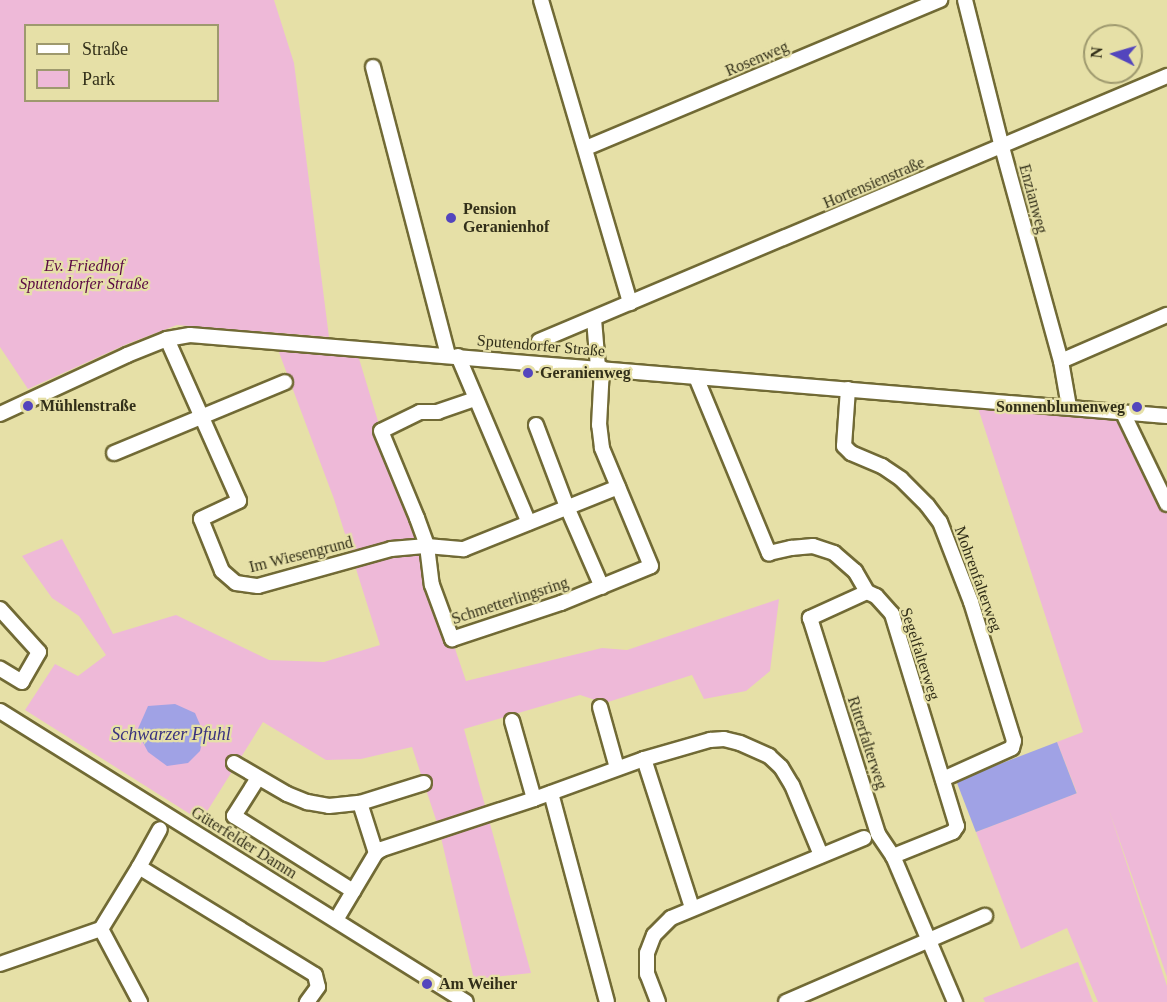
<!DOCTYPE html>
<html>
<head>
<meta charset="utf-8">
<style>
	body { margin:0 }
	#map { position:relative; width:1167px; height:1002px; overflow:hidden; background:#e6e0a7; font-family:"Times New Roman",serif }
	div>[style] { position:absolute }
	.green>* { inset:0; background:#eeb9d8 }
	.water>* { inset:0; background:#a0a2e5; transform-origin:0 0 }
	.roads { filter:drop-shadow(2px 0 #716a35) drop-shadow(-2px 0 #716a35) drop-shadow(0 2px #716a35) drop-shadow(0 -2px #716a35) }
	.minor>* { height:14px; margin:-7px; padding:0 7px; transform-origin:7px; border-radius:7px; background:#fff }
	.dots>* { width:16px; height:16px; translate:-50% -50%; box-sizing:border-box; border:3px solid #e6e0a7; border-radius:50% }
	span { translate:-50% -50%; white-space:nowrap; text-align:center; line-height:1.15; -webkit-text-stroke:4.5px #e6e0a7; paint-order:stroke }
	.street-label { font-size:16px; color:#322f19 }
	.poi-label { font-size:16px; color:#322f19; font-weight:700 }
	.left { translate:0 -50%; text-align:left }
	.right { translate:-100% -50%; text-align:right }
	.park-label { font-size:16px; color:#5a0943; font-style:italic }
	.water-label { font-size:18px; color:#39327f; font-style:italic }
	.legend { position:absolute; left:24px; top:24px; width:195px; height:78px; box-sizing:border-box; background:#e6e0a7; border:2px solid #9e996e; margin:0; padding:8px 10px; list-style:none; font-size:18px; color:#322f19 }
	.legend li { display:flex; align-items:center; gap:12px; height:30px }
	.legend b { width:30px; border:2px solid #9e996e }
	.north { position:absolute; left:1083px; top:24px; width:60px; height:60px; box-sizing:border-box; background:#e6e0a7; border:2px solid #9e996e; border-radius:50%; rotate:275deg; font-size:16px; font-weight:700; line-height:24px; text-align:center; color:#322f19 }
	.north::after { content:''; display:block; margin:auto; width:21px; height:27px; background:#5345bd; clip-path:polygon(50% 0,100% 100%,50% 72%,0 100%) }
</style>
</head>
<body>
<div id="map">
	<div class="green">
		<i style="clip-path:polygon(evenodd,0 0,274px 0,294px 63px,329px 337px,177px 325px,127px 344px,28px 389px,0 347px,0 0,26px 26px,218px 26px,218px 100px,26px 100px,26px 26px)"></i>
		<i style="clip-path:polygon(277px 347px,357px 352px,381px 431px,466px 681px,602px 648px,627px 650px,779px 599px,770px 671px,746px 691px,704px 699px,692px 675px,605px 703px,580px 695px,464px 729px,531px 973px,474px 979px,439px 829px,412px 747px,361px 759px,326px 760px,263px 722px,201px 821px,25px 710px,55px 664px,78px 676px,106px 655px,79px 616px,52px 598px,22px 556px,62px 539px,113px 634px,176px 615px,269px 660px,324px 662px,380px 645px,334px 499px)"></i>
		<i style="clip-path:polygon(978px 408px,1127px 420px,1167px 504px,1167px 977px,1109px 810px,1167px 986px,1167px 1002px,1098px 1002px,1067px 928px,1021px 949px,976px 832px,1077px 793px,1057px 742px,1083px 732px)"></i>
		<i style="clip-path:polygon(1078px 962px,1093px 1002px,985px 1002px,983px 998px)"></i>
	</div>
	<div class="water">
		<i style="clip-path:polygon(175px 704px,195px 713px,204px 734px,200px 751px,188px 763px,167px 766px,148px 752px,137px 731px,148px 706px)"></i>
		<i style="left:1057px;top:742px;width:55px;height:108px;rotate:69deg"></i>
	</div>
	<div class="roads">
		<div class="minor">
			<i style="left:541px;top:0;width:316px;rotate:73.6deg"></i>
			<i style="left:965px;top:0;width:152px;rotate:75.9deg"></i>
			<i style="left:1002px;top:147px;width:222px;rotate:74.6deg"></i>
			<i style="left:1061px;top:361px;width:47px;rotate:80.1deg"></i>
			<i style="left:373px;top:67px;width:298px;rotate:75.4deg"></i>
			<i style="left:586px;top:148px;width:384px;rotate:-22.7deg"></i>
			<i style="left:594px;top:319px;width:49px;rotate:85.3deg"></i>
			<i style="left:167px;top:339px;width:177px;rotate:66deg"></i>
			<i style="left:239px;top:501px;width:42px;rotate:154.7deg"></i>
			<i style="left:201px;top:519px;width:56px;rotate:68deg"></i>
			<i style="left:222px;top:571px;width:18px;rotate:41deg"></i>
			<i style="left:236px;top:583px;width:22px;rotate:8deg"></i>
			<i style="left:258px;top:586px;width:138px;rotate:-15.5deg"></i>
			<i style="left:391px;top:549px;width:36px;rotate:-5deg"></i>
			<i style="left:427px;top:546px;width:37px;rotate:5deg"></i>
			<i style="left:464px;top:549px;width:166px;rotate:-21.9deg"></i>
			<i style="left:539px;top:341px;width:682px;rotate:-22.88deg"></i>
			<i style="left:458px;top:356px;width:181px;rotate:67deg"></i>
			<i style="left:1061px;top:361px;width:116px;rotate:-23.5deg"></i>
			<i style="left:696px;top:377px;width:191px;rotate:67.5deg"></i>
			<i style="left:769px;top:553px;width:23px;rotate:-13deg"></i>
			<i style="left:791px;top:548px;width:22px;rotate:-5deg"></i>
			<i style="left:813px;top:546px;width:22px;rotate:18deg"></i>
			<i style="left:834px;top:553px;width:28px;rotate:41deg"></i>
			<i style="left:855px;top:571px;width:24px;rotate:60deg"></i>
			<i style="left:867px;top:592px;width:10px;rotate:24deg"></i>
			<i style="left:876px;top:596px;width:24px;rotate:48deg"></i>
			<i style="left:892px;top:614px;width:222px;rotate:73deg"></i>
			<i style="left:957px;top:826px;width:7px;rotate:124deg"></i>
			<i style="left:953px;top:832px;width:65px;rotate:158.2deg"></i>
			<i style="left:848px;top:389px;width:57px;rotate:94deg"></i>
			<i style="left:844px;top:446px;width:10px;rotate:45deg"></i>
			<i style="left:851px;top:453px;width:34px;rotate:23deg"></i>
			<i style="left:882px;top:466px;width:23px;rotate:34deg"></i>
			<i style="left:901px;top:479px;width:37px;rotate:45deg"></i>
			<i style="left:927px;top:505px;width:21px;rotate:53deg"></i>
			<i style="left:940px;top:522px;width:86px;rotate:68.8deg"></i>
			<i style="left:971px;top:602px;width:145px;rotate:72.8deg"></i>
			<i style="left:1014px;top:741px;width:7px;rotate:106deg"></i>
			<i style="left:1012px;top:748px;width:76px;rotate:155.8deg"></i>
			<i style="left:475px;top:399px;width:39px;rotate:161deg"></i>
			<i style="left:438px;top:412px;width:18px;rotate:180deg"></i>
			<i style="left:420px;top:412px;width:43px;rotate:154deg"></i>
			<i style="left:381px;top:431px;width:94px;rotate:67.5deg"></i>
			<i style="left:417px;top:518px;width:30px;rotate:70deg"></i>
			<i style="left:427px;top:546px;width:39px;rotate:83deg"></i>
			<i style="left:432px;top:585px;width:58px;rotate:69.7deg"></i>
			<i style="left:452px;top:639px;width:115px;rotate:-18.3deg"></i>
			<i style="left:561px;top:603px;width:97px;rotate:-22.3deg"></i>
			<i style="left:651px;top:566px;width:128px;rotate:-112.6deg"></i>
			<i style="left:602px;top:448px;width:23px;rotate:-97deg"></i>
			<i style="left:599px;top:425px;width:57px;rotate:-87deg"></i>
			<i style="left:1123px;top:413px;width:101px;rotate:64.2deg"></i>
			<i style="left:0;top:414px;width:140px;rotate:-24.9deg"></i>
			<i style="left:127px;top:355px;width:43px;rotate:-21.8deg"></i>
			<i style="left:167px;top:339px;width:23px;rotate:-10deg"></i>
			<i style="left:190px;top:335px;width:980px;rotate:4.74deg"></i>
			<i style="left:536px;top:425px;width:88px;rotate:69.3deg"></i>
			<i style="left:567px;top:507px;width:87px;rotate:66.4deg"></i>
			<i style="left:114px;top:453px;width:185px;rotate:-22.5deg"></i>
			<i style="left:867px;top:592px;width:63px;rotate:155.5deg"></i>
			<i style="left:810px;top:618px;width:226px;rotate:72.5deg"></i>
			<i style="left:878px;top:834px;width:27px;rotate:56deg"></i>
			<i style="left:893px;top:856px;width:159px;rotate:67deg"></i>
			<i style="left:0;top:609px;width:58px;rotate:47.8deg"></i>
			<i style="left:39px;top:652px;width:34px;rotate:120deg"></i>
			<i style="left:22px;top:682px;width:26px;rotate:-149deg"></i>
			<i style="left:600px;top:707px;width:63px;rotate:74.4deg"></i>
			<i style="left:0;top:711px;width:549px;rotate:31.98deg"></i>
			<i style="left:512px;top:721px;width:81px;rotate:74.2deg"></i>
			<i style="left:644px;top:759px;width:157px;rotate:72.1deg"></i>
			<i style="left:234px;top:763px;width:61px;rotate:30.3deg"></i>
			<i style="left:287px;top:794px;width:22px;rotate:22deg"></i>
			<i style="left:307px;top:802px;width:22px;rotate:10deg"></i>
			<i style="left:329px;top:806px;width:31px;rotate:-6deg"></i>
			<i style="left:360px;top:803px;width:67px;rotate:-17.4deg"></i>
			<i style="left:258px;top:778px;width:45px;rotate:122.3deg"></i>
			<i style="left:234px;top:816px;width:141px;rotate:32.2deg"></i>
			<i style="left:551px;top:793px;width:216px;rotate:75deg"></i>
			<i style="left:360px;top:803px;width:52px;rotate:72.3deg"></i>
			<i style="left:139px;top:867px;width:43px;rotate:-61.1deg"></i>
			<i style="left:336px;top:920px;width:78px;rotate:-59.2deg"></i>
			<i style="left:376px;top:853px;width:7px;rotate:-34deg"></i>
			<i style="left:382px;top:849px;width:160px;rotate:-18.2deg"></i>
			<i style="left:534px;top:799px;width:117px;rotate:-20deg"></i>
			<i style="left:644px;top:759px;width:69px;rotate:-16.1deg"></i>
			<i style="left:710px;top:740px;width:14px;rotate:-4deg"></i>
			<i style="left:724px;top:739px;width:16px;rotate:14deg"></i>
			<i style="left:740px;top:743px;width:32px;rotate:24deg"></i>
			<i style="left:769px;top:756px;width:16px;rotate:43deg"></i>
			<i style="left:781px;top:767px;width:21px;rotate:59deg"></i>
			<i style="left:792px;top:785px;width:76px;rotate:67.5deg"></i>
			<i style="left:101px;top:929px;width:83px;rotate:61.9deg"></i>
			<i style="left:0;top:964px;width:107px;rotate:-19.1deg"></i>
			<i style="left:101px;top:929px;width:73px;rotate:-58.5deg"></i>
			<i style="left:139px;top:867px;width:206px;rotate:31.5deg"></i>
			<i style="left:315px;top:975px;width:12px;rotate:76deg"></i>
			<i style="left:318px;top:987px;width:19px;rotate:126deg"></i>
			<i style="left:658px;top:1002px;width:30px;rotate:-111deg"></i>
			<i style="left:647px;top:974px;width:21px;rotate:-90deg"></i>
			<i style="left:647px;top:953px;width:19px;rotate:-69deg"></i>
			<i style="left:654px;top:935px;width:24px;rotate:-45deg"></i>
			<i style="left:671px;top:918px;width:209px;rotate:-22.5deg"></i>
			<i style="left:786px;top:1002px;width:217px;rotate:-23.4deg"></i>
		</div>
	</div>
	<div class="dots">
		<i style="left:451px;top:218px;background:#5345bd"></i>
		<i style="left:528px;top:373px;background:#5345bd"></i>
		<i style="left:28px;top:406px;background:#5345bd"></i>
		<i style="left:1137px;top:407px;background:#5345bd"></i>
		<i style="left:427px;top:984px;background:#5345bd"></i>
	</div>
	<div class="street-label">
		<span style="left:757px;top:59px;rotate:-23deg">Rosenweg</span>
		<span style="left:874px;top:183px;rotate:-23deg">Hortensienstraße</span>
		<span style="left:1033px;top:199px;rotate:75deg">Enzianweg</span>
		<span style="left:541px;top:346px;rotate:5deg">Sputendorfer Straße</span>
		<span style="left:301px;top:555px;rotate:-14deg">Im Wiesengrund</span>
		<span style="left:978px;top:579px;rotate:70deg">Mohrenfalterweg</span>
		<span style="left:510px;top:601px;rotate:-18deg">Schmetterlingsring</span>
		<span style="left:920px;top:654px;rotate:72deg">Segelfalterweg</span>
		<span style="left:867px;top:743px;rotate:72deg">Ritterfalterweg</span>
		<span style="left:244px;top:843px;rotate:32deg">Güterfelder Damm</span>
	</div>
	<div class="poi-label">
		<span class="left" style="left:463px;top:218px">Pension<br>Geranienhof</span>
		<span class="left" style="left:540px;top:373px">Geranienweg</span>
		<span class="left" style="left:40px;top:406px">Mühlenstraße</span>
		<span class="right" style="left:1125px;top:407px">Sonnenblumenweg</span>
		<span class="left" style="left:439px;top:984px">Am Weiher</span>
	</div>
	<div class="park-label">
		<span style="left:84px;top:275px">Ev. Friedhof<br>Sputendorfer Straße</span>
	</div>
	<div class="water-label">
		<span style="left:171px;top:734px">Schwarzer Pfuhl</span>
	</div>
	<ul class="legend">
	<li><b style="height:8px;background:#fff"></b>Straße</li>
	<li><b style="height:16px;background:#eeb9d8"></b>Park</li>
	</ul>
	<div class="north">N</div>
</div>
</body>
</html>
